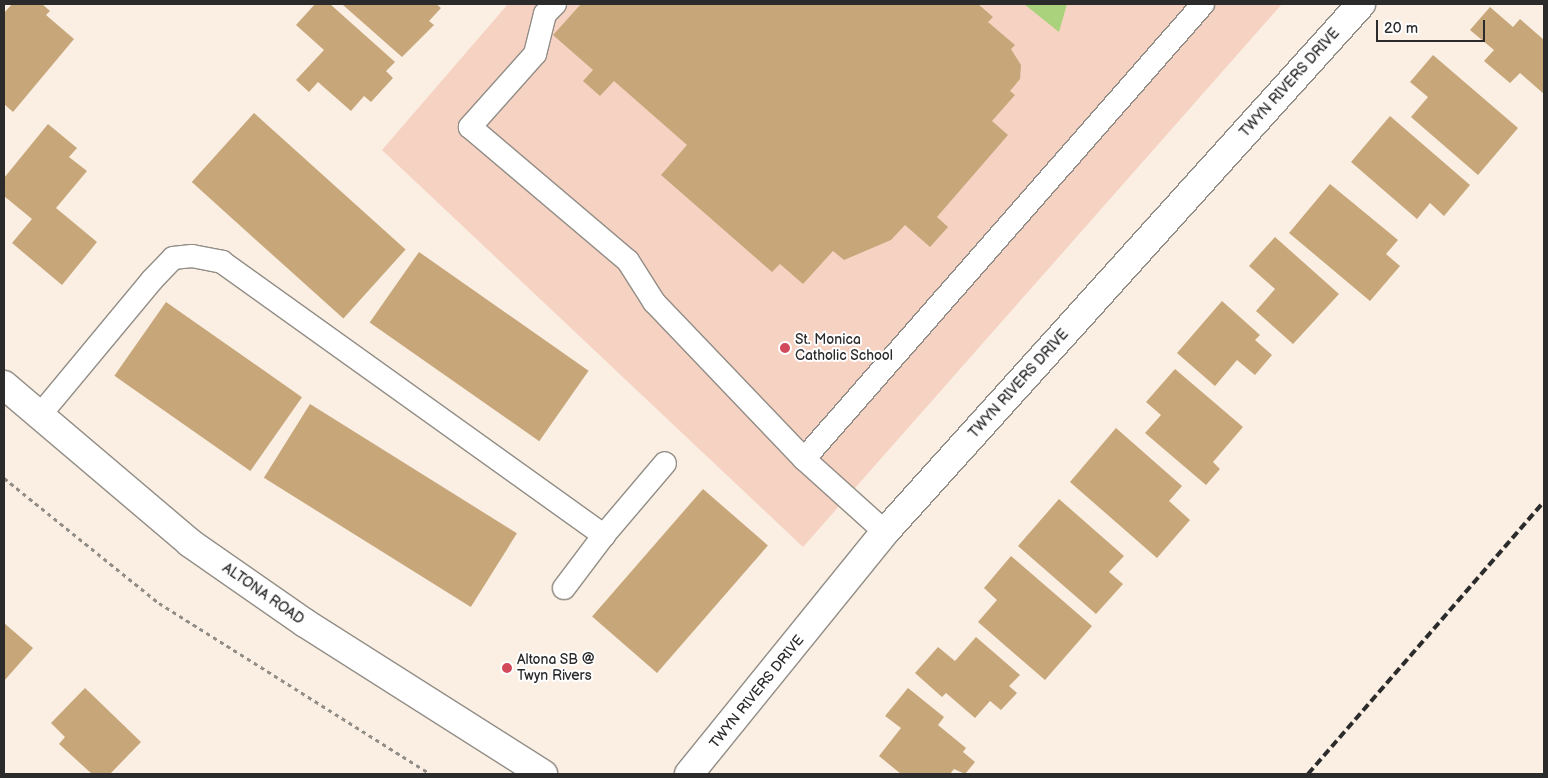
<!DOCTYPE html>
<html>
<head>
<meta charset="utf-8">
<style>
	body { margin:0 }
	#map { position:relative; width:1548px; height:778px; overflow:hidden; background:#faefe2; font-family:"Balsamiq Sans",sans-serif }
	div>[style] { position:absolute }
	.built>* { inset:0; background:#f6d2c3 }
	.green>* { inset:0; background:#aad27d }
	.building>* { inset:0; background:#c7a67a; transform-origin:0 0 }
	.path>* { height:3px; margin-top:-1.5px; transform-origin:0; background:repeating-linear-gradient(90deg,#928d86 0 4px,transparent 0 8px) }
	.roads { filter:drop-shadow(1px 0 #928d86) drop-shadow(-1px 0 #928d86) drop-shadow(0 1px #928d86) drop-shadow(0 -1px #928d86) }
	.service>* { height:22px; margin:-11px; padding:0 11px; transform-origin:11px; border-radius:11px; background:#fff }
	.tertiary>* { height:28px; margin:-14px; padding:0 14px; transform-origin:14px; border-radius:14px; background:#fff }
	.secondary>* { height:28px; margin:-14px; padding:0 14px; transform-origin:14px; border-radius:14px; background:#fff }
	.rail>* { height:4px; margin-top:-2px; transform-origin:0; background:repeating-linear-gradient(90deg,#2b2b2b 0 8px,transparent 0 12px) }
	.dots>* { width:14px; height:14px; translate:-50% -50%; box-sizing:border-box; border:2px solid #fff; border-radius:50% }
	span { translate:-50% -50%; white-space:nowrap; text-align:center; line-height:1.15; -webkit-text-stroke:4px #fff; paint-order:stroke }
	.street-label { font-size:14px; color:#2b2b2b }
	.poi-label { font-size:14px; color:#2b2b2b }
	.left { translate:0 -50%; text-align:left }
	.frame { position:absolute; inset:0; border:5px solid #2b2b2b; pointer-events:none }
	.scale { position:absolute; left:1376px; top:20px; width:109px; height:22px; box-sizing:border-box; border:2px solid #2b2b2b; border-top:0; padding-left:6px; font-size:15px; line-height:18px; white-space:nowrap; color:#2b2b2b; -webkit-text-stroke:4px #fff; paint-order:stroke }
</style>
</head>
<body>
<div id="map">
	<div class="built">
		<i style="clip-path:polygon(508px 4px,1282px 4px,803px 547px,382px 150px)"></i>
	</div>
	<div class="green">
		<i style="clip-path:polygon(1024px 4px,1067px 4px,1059px 32px)"></i>
	</div>
	<div class="building">
		<i style="clip-path:polygon(12px 4px,42px 4px,50px 11px,46px 15px,74px 39px,13px 112px,4px 104px,4px 13px)"></i>
		<i style="clip-path:polygon(315px 4px,330px 4px,395px 62px,386px 71px,393px 78px,371px 102px,364px 96px,351px 111px,318px 82px,309px 92px,296px 80px,324px 50px,296px 25px)"></i>
		<i style="clip-path:polygon(436px 4px,441px 8px,429px 21px,434px 25px,402px 57px,343px 5px)"></i>
		<i style="clip-path:polygon(581px 4px,978px 4px,993px 17px,988px 22px,1015px 45px,1011px 49px,1021px 65px,1020px 79px,1010px 91px,1015px 95px,992px 121px,1008px 135px,937px 217px,948px 227px,930px 247px,905px 225px,891px 240px,844px 260px,833px 251px,803px 284px,780px 264px,772px 272px,661px 175px,687px 145px,614px 81px,600px 96px,583px 81px,593px 70px,553px 35px)"></i>
		<i style="clip-path:polygon(1490px 7px,1513px 27px,1520px 19px,1544px 40px,1544px 94px,1520px 73px,1510px 83px,1484px 61px,1494px 50px,1470px 30px)"></i>
		<i style="clip-path:polygon(1433px 55px,1518px 128px,1478px 175px,1411px 117px,1428px 97px,1410px 82px)"></i>
		<i style="left:254px;top:113px;width:204px;height:93px;rotate:42deg"></i>
		<i style="clip-path:polygon(1390px 116px,1470px 185px,1444px 216px,1430px 203px,1417px 219px,1351px 162px)"></i>
		<i style="clip-path:polygon(48px 124px,77px 148px,69px 157px,87px 171px,56px 208px,97px 242px,62px 285px,12px 243px,32px 219px,4px 196px,4px 178px)"></i>
		<i style="clip-path:polygon(1330px 184px,1398px 240px,1386px 254px,1400px 266px,1370px 301px,1289px 233px)"></i>
		<i style="clip-path:polygon(1275px 237px,1339px 294px,1293px 344px,1256px 311px,1275px 289px,1249px 266px)"></i>
		<i style="left:419px;top:252px;width:207px;height:86px;rotate:35deg"></i>
		<i style="clip-path:polygon(1222px 301px,1260px 335px,1255px 340px,1272px 355px,1255px 375px,1237px 360px,1215px 386px,1177px 353px)"></i>
		<i style="left:166px;top:302px;width:166px;height:90px;rotate:35deg"></i>
		<i style="clip-path:polygon(1175px 369px,1243px 427px,1213px 462px,1220px 469px,1206px 485px,1145px 433px,1161px 415px,1146px 402px)"></i>
		<i style="left:310px;top:404px;width:244px;height:87px;rotate:32deg"></i>
		<i style="clip-path:polygon(1116px 428px,1182px 486px,1169px 501px,1190px 520px,1157px 558px,1070px 482px)"></i>
		<i style="left:703px;top:489px;width:86px;height:169px;rotate:41deg"></i>
		<i style="clip-path:polygon(1059px 499px,1124px 556px,1109px 572px,1123px 584px,1096px 614px,1018px 546px)"></i>
		<i style="clip-path:polygon(1011px 556px,1092px 626px,1045px 680px,978px 622px,997px 600px,984px 588px)"></i>
		<i style="clip-path:polygon(4px 623px,33px 648px,4px 681px)"></i>
		<i style="clip-path:polygon(976px 637px,1020px 675px,1009px 686px,1017px 693px,1001px 710px,990px 701px,975px 718px,946px 693px,942px 697px,915px 673px,938px 647px,955px 661px)"></i>
		<i style="clip-path:polygon(85px 688px,141px 742px,110px 774px,92px 774px,59px 744px,65px 737px,51px 723px)"></i>
		<i style="clip-path:polygon(908px 688px,944px 717px,938px 725px,966px 748px,963px 752px,975px 762px,965px 774px,954px 769px,950px 774px,901px 774px,879px 756px,901px 728px,885px 716px)"></i>
	</div>
	<div class="path">
		<i style="left:4px;top:478px;width:199px;rotate:38.9deg"></i>
		<i style="left:159px;top:603px;width:321px;rotate:32.2deg"></i>
	</div>
	<div class="roads">
		<div class="service">
			<i style="left:555px;top:4px;width:14px;rotate:135deg"></i>
			<i style="left:545px;top:14px;width:41px;rotate:104deg"></i>
			<i style="left:535px;top:54px;width:98px;rotate:131.7deg"></i>
			<i style="left:470px;top:127px;width:207px;rotate:40.3deg"></i>
			<i style="left:628px;top:261px;width:49px;rotate:57.6deg"></i>
			<i style="left:654px;top:302px;width:217px;rotate:46.3deg"></i>
			<i style="left:804px;top:459px;width:109px;rotate:42deg"></i>
			<i style="left:40px;top:415px;width:175px;rotate:-50.3deg"></i>
			<i style="left:152px;top:280px;width:30px;rotate:-46deg"></i>
			<i style="left:173px;top:258px;width:19px;rotate:-6deg"></i>
			<i style="left:192px;top:256px;width:31px;rotate:11deg"></i>
			<i style="left:222px;top:262px;width:470px;rotate:35.6deg"></i>
			<i style="left:604px;top:535px;width:94px;rotate:-49.7deg"></i>
			<i style="left:804px;top:459px;width:605px;rotate:-48.75deg"></i>
			<i style="left:564px;top:588px;width:66px;rotate:-53deg"></i>
		</div>
		<div class="tertiary">
			<i style="left:689px;top:774px;width:311px;rotate:-51deg"></i>
			<i style="left:885px;top:532px;width:711px;rotate:-47.96deg"></i>
		</div>
		<div class="secondary">
			<i style="left:4px;top:385px;width:244px;rotate:40.3deg"></i>
			<i style="left:190px;top:543px;width:140px;rotate:34.8deg"></i>
			<i style="left:305px;top:623px;width:282px;rotate:32.4deg"></i>
		</div>
	</div>
	<div class="rail">
		<i style="left:1308px;top:774px;width:360px;rotate:-49.1deg"></i>
	</div>
	<div class="dots">
		<i style="left:785px;top:348px;background:#d1495b"></i>
		<i style="left:507px;top:668px;background:#d1495b"></i>
	</div>
	<div class="street-label">
		<span style="left:1290px;top:83px;rotate:-48deg">TWYN RIVERS DRIVE</span>
		<span style="left:1019px;top:384px;rotate:-48deg">TWYN RIVERS DRIVE</span>
		<span style="left:263px;top:594px;rotate:35deg">ALTONA ROAD</span>
		<span style="left:757px;top:692px;rotate:-51deg">TWYN RIVERS DRIVE</span>
	</div>
	<div class="poi-label">
		<span class="left" style="left:795px;top:348px">St. Monica<br>Catholic School</span>
		<span class="left" style="left:517px;top:668px">Altona SB @<br>Twyn Rivers</span>
	</div>
	<div class="frame"></div>
	<div class="scale">20 m</div>
</div>
</body>
</html>
